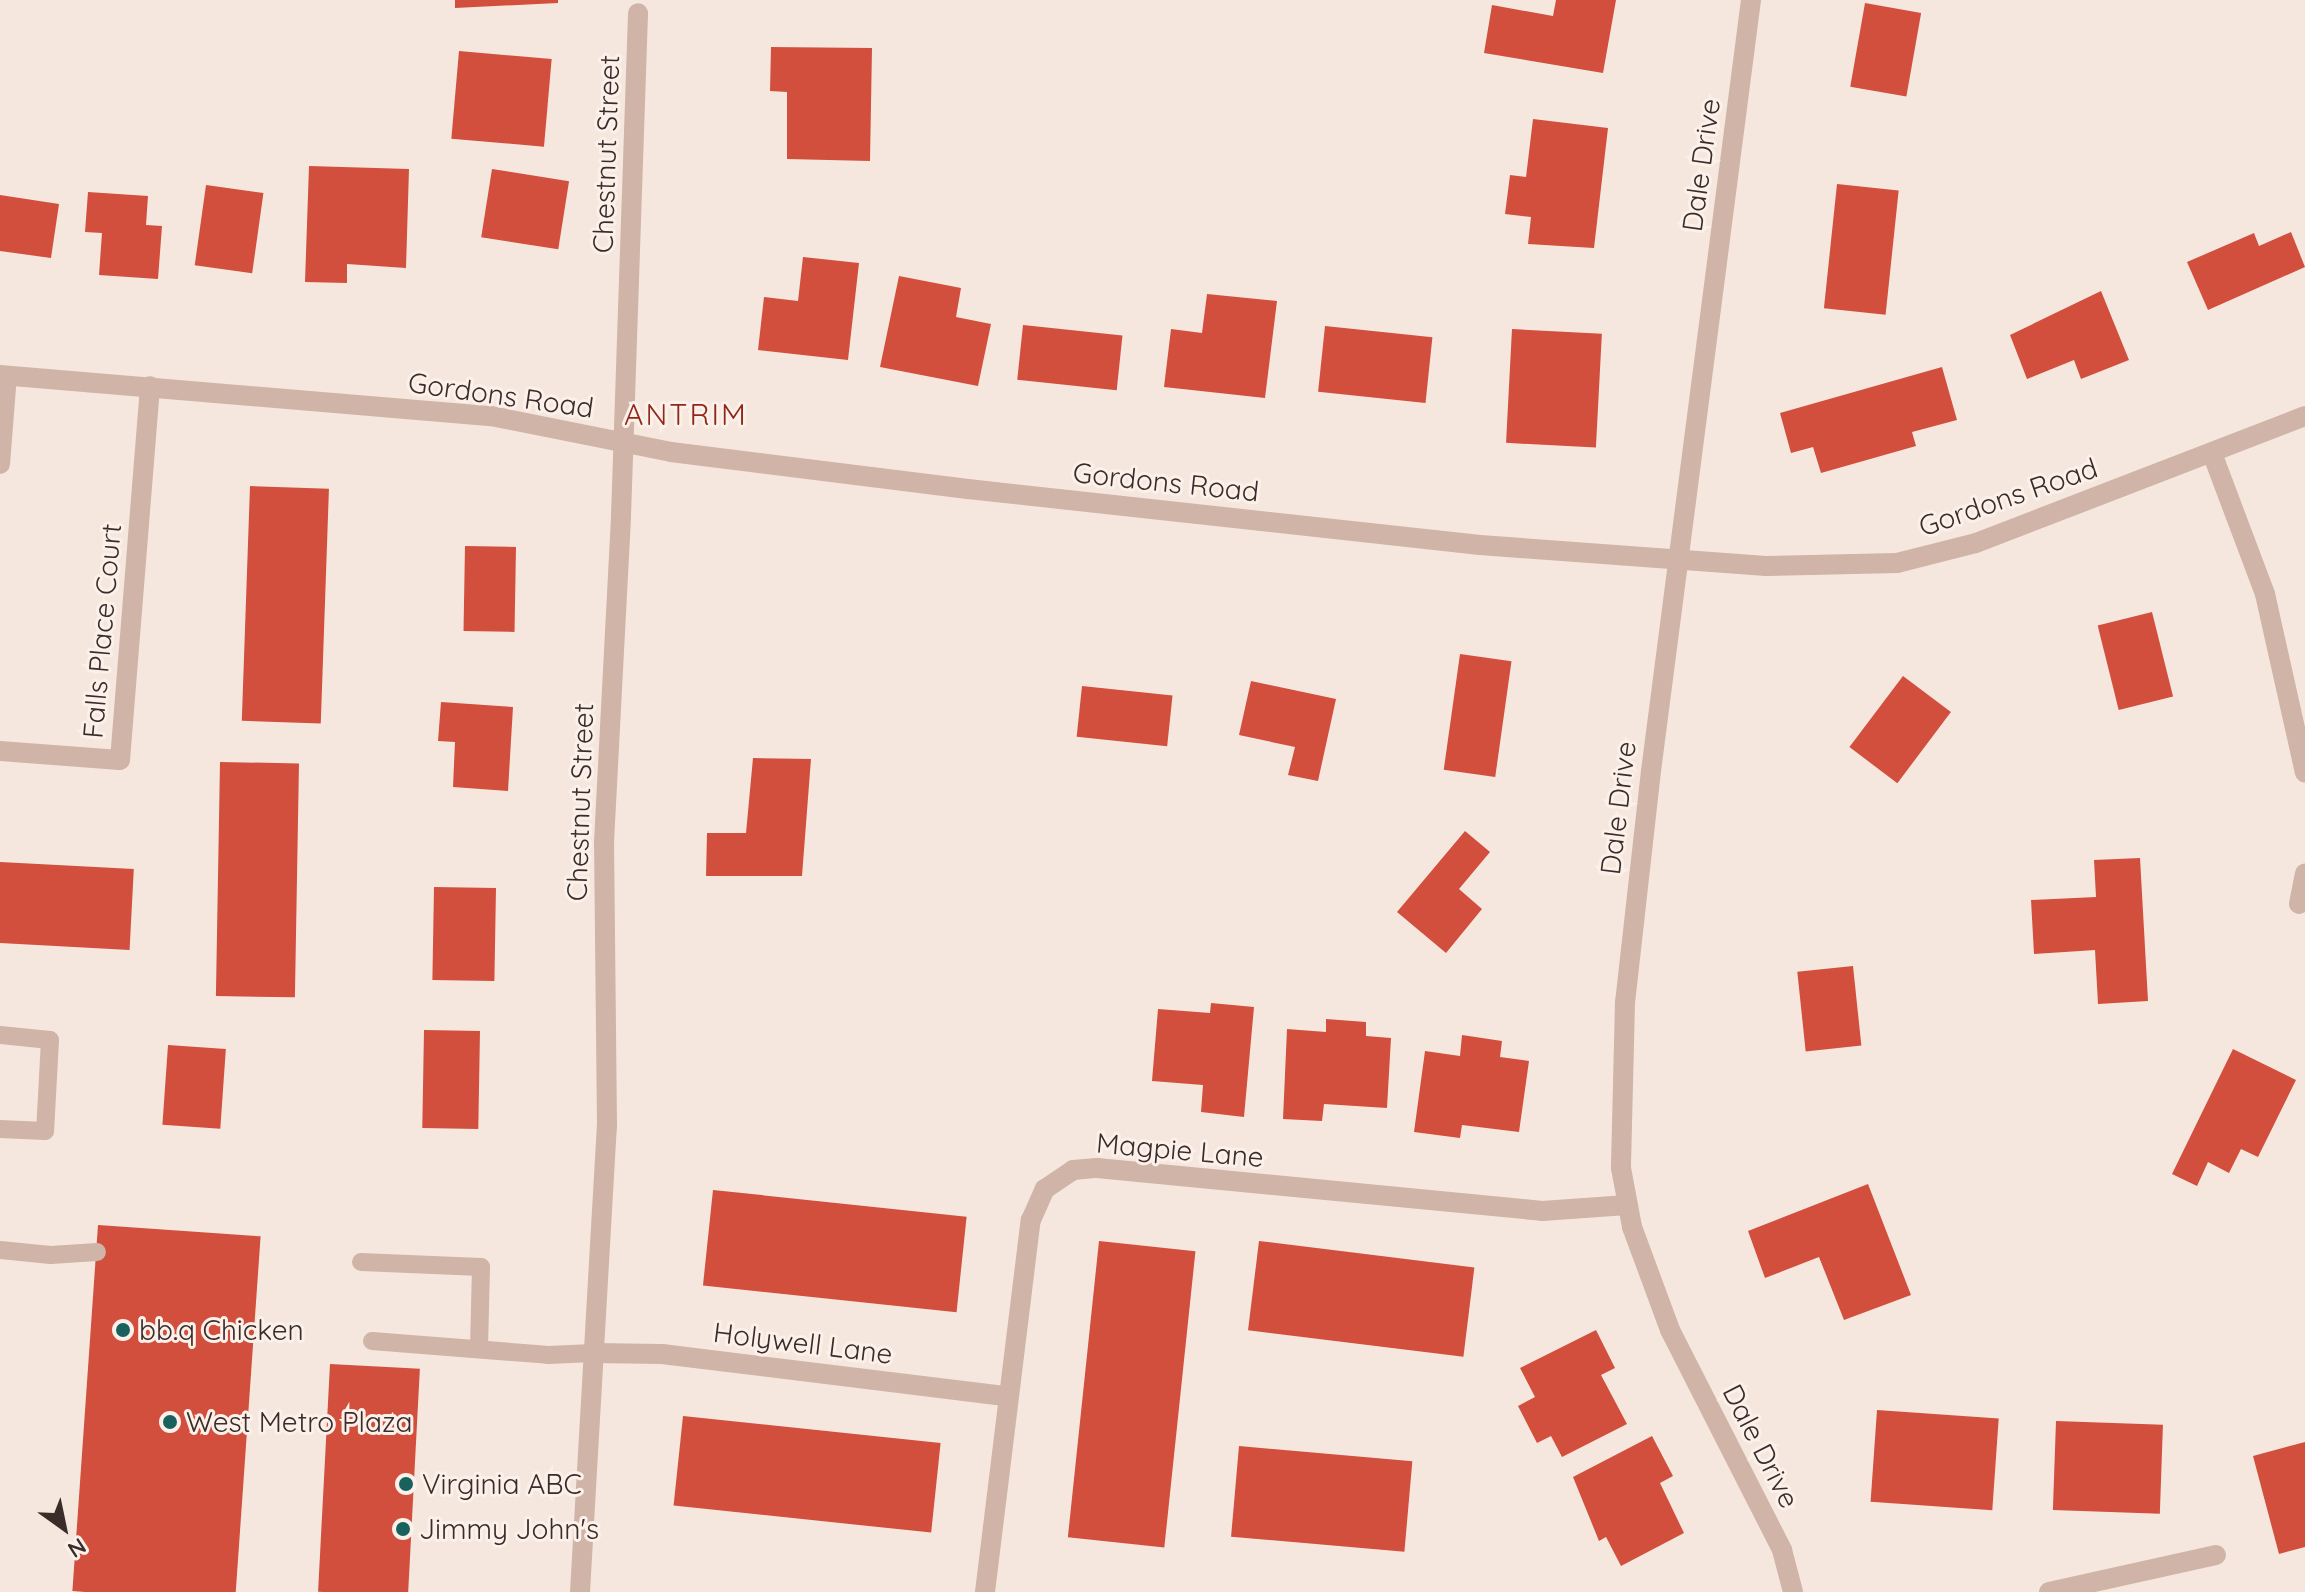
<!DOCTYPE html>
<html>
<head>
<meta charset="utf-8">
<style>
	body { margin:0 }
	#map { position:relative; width:2305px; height:1592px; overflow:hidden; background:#f5e7dd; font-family:Quicksand,sans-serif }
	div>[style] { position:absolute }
	.building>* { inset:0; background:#d24f3e; transform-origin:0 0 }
	.lane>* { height:18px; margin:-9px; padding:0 9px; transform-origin:9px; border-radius:9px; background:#cfb4a7 }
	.street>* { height:20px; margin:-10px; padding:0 10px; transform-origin:10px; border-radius:10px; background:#cfb4a7 }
	.dots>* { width:22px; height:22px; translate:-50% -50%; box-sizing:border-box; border:4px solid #fcf1ea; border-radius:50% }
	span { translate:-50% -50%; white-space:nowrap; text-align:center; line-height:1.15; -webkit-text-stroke:6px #fcf1ea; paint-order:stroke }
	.street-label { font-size:28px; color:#3a2c28 }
	.poi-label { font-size:28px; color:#3a2c28 }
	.left { translate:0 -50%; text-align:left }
	.neighbourhood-label { font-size:30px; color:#922719; letter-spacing:2px }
	.north { position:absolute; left:24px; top:1488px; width:80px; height:80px; -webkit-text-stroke:6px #fcf1ea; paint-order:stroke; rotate:147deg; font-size:22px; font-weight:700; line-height:32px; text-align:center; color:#3a2c28 }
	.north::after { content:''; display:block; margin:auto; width:28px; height:36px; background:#3a2c28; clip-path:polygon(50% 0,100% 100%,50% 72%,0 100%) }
</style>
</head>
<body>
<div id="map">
	<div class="building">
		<i style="clip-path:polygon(455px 0,558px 0,558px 3px,455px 8px)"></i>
		<i style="clip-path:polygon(1556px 0,1616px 0,1603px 73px,1484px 53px,1492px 5px,1553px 16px)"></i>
		<i style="left:1865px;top:3px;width:57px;height:85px;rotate:10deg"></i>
		<i style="clip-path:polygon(771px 47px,872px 48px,870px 161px,787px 159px,787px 92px,770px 91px)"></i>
		<i style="left:459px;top:51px;width:93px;height:88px;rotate:5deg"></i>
		<i style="clip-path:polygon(1533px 119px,1608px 128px,1594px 248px,1528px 244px,1531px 217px,1505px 214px,1510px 175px,1526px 177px)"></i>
		<i style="clip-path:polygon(309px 166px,409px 169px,406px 268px,347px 264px,347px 283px,305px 282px)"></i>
		<i style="left:492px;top:169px;width:78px;height:69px;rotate:9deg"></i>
		<i style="left:1837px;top:184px;width:62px;height:125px;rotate:6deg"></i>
		<i style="left:206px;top:185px;width:58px;height:81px;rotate:8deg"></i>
		<i style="clip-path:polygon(88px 192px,148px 196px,146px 225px,162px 226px,158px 279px,99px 275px,102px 233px,85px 232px)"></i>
		<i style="clip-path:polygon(0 195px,59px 204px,51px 258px,0 251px)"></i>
		<i style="clip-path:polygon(2291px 232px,2305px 267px,2208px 310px,2187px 262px,2254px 233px,2259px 246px)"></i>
		<i style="clip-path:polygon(803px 257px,859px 263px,848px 360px,758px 350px,764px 297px,798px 301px)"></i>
		<i style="clip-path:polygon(899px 276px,961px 288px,956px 317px,991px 324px,978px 386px,880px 367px)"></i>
		<i style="clip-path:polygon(2101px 291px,2129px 360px,2081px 379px,2074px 360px,2027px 379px,2010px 335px)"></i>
		<i style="clip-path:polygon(1207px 294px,1277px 301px,1265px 398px,1164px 387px,1171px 329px,1202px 333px)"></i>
		<i style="left:1023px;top:325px;width:100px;height:55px;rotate:6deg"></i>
		<i style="left:1325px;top:326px;width:108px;height:66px;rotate:6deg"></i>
		<i style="left:1512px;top:329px;width:90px;height:114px;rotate:3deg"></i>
		<i style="clip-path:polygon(1942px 367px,1957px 420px,1912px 432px,1916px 446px,1821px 473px,1813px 447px,1791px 453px,1780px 413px)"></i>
		<i style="left:250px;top:486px;width:79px;height:235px;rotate:2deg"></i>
		<i style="left:465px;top:546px;width:51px;height:85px;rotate:1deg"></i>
		<i style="left:2152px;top:612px;width:87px;height:56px;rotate:76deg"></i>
		<i style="left:1460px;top:654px;width:52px;height:117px;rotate:8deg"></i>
		<i style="left:1903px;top:676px;width:60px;height:89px;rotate:37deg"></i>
		<i style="clip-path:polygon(1251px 681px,1336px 699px,1318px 781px,1288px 775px,1295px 747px,1239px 735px)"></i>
		<i style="left:1082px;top:686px;width:91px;height:51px;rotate:6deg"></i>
		<i style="clip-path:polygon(441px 702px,513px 707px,508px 791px,453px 787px,455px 742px,438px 741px)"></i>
		<i style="clip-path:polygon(753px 758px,811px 759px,802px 876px,706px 876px,707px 833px,746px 833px)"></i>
		<i style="left:220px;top:762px;width:79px;height:234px;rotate:1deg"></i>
		<i style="clip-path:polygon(1465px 831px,1490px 852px,1459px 889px,1482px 909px,1446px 953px,1397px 912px)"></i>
		<i style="clip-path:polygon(2140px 858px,2148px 1001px,2098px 1004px,2095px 950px,2034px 954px,2031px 900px,2096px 897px,2094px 860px)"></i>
		<i style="left:0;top:862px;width:134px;height:81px;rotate:3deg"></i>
		<i style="left:434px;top:887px;width:62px;height:93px;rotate:1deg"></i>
		<i style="left:1853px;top:966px;width:80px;height:56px;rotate:84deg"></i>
		<i style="clip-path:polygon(1211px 1003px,1254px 1007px,1244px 1117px,1201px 1112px,1203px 1085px,1152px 1081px,1158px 1009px,1210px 1013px)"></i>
		<i style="clip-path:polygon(1326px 1019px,1366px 1022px,1366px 1036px,1391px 1038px,1387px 1108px,1324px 1104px,1322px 1121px,1283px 1119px,1287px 1029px,1326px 1032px)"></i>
		<i style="left:424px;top:1030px;width:56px;height:98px;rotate:1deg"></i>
		<i style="clip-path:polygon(1462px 1035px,1502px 1041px,1500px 1057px,1529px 1061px,1519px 1132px,1462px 1125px,1460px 1138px,1414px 1132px,1425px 1051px,1460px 1056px)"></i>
		<i style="left:168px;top:1045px;width:58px;height:80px;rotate:4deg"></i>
		<i style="clip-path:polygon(2233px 1049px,2296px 1080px,2258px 1157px,2241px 1149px,2229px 1173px,2208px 1162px,2197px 1186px,2172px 1174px)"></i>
		<i style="clip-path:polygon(1868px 1184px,1911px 1295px,1844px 1320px,1819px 1257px,1765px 1278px,1748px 1231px)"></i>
		<i style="left:713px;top:1190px;width:255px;height:96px;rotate:6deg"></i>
		<i style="left:98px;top:1225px;width:163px;height:367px;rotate:4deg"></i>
		<i style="left:1099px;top:1241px;width:97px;height:298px;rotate:6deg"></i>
		<i style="left:1259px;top:1241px;width:217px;height:90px;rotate:7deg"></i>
		<i style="clip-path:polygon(1596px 1330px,1615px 1368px,1601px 1375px,1627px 1424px,1562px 1457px,1551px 1436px,1537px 1443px,1518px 1406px,1535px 1397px,1520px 1368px)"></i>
		<i style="left:330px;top:1364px;width:90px;height:228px;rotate:3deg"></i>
		<i style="left:1877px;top:1410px;width:122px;height:92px;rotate:4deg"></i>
		<i style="left:683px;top:1416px;width:259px;height:90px;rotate:6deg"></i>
		<i style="left:2056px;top:1421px;width:107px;height:89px;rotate:2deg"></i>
		<i style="clip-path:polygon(1652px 1436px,1673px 1476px,1660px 1483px,1684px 1533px,1621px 1566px,1606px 1537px,1599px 1541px,1573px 1477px)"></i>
		<i style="clip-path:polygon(2305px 1442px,2305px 1547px,2279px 1554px,2253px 1456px)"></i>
		<i style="left:1239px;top:1446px;width:174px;height:91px;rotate:5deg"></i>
	</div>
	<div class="lane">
		<i style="left:0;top:1035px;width:50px;rotate:5.7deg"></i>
		<i style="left:50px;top:1040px;width:91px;rotate:93.1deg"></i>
		<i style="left:45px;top:1131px;width:45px;rotate:-177.5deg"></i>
		<i style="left:0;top:1250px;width:51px;rotate:5.6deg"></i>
		<i style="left:51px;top:1255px;width:46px;rotate:-3.7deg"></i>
		<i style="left:361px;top:1262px;width:120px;rotate:2.4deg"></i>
		<i style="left:481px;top:1267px;width:82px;rotate:91.4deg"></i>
		<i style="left:372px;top:1341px;width:177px;rotate:4.5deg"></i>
		<i style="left:548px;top:1355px;width:45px;rotate:-2.5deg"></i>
	</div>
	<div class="street">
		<i style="left:1751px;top:0;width:777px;rotate:97.39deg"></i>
		<i style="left:1651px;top:771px;width:232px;rotate:96.4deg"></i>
		<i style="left:1625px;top:1002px;width:166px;rotate:91.4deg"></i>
		<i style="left:1621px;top:1168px;width:60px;rotate:79.4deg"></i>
		<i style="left:1632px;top:1227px;width:110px;rotate:69.7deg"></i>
		<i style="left:1670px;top:1330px;width:247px;rotate:63deg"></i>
		<i style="left:1782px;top:1550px;width:43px;rotate:75.3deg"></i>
		<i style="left:0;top:375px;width:493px;rotate:4.8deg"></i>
		<i style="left:491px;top:416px;width:184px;rotate:11.3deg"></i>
		<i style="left:671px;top:452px;width:299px;rotate:7.1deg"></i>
		<i style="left:968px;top:489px;width:515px;rotate:6.24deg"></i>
		<i style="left:1480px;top:545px;width:287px;rotate:4.2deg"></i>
		<i style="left:1766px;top:566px;width:131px;rotate:-1.3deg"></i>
		<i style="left:1897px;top:563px;width:81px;rotate:-14.2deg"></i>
		<i style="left:1976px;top:543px;width:353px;rotate:-21.1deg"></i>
		<i style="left:2212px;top:453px;width:151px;rotate:69.4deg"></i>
		<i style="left:2265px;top:594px;width:183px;rotate:77.4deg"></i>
		<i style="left:0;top:464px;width:88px;rotate:-85.5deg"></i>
		<i style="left:0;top:751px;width:120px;rotate:4.3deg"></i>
		<i style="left:120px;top:760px;width:375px;rotate:-85.4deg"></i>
		<i style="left:2299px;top:904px;width:31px;rotate:-79deg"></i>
		<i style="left:593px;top:1353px;width:69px;rotate:0.8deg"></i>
		<i style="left:662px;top:1354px;width:347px;rotate:7deg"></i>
		<i style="left:580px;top:1592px;width:467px;rotate:-86.7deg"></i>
		<i style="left:607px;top:1126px;width:284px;rotate:-90.6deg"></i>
		<i style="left:604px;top:842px;width:326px;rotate:-87deg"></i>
		<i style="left:621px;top:516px;width:503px;rotate:-88.06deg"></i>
		<i style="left:985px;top:1592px;width:375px;rotate:-83deg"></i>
		<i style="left:1031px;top:1220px;width:34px;rotate:-66deg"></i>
		<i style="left:1045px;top:1189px;width:34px;rotate:-34deg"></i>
		<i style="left:1073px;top:1170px;width:24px;rotate:-5deg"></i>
		<i style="left:1097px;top:1168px;width:447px;rotate:5.5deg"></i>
		<i style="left:1542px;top:1211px;width:85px;rotate:-4deg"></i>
		<i style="left:2049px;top:1592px;width:171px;rotate:-12.5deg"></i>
	</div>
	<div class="dots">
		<i style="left:123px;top:1330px;background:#19615c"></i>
		<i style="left:170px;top:1422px;background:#19615c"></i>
		<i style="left:406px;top:1484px;background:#19615c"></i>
		<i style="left:403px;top:1529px;background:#19615c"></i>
	</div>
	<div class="street-label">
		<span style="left:606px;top:154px;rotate:-88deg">Chestnut Street</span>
		<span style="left:1701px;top:165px;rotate:-82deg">Dale Drive</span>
		<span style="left:501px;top:395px;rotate:8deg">Gordons Road</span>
		<span style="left:1166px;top:482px;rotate:6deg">Gordons Road</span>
		<span style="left:2008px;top:497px;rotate:-19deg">Gordons Road</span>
		<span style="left:102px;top:631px;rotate:-85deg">Falls Place Court</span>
		<span style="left:580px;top:802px;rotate:-88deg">Chestnut Street</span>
		<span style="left:1618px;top:808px;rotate:-83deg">Dale Drive</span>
		<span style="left:1180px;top:1150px;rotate:5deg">Magpie Lane</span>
		<span style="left:803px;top:1343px;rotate:7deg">Holywell Lane</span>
		<span style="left:1761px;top:1446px;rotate:63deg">Dale Drive</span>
	</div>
	<div class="poi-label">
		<span class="left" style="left:139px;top:1330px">bb.q Chicken</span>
		<span class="left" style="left:186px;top:1422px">West Metro Plaza</span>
		<span class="left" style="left:422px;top:1484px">Virginia ABC</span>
		<span class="left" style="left:419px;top:1529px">Jimmy John's</span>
	</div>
	<div class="neighbourhood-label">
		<span style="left:686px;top:414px">ANTRIM</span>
	</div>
	<div class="north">N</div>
</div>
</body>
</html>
